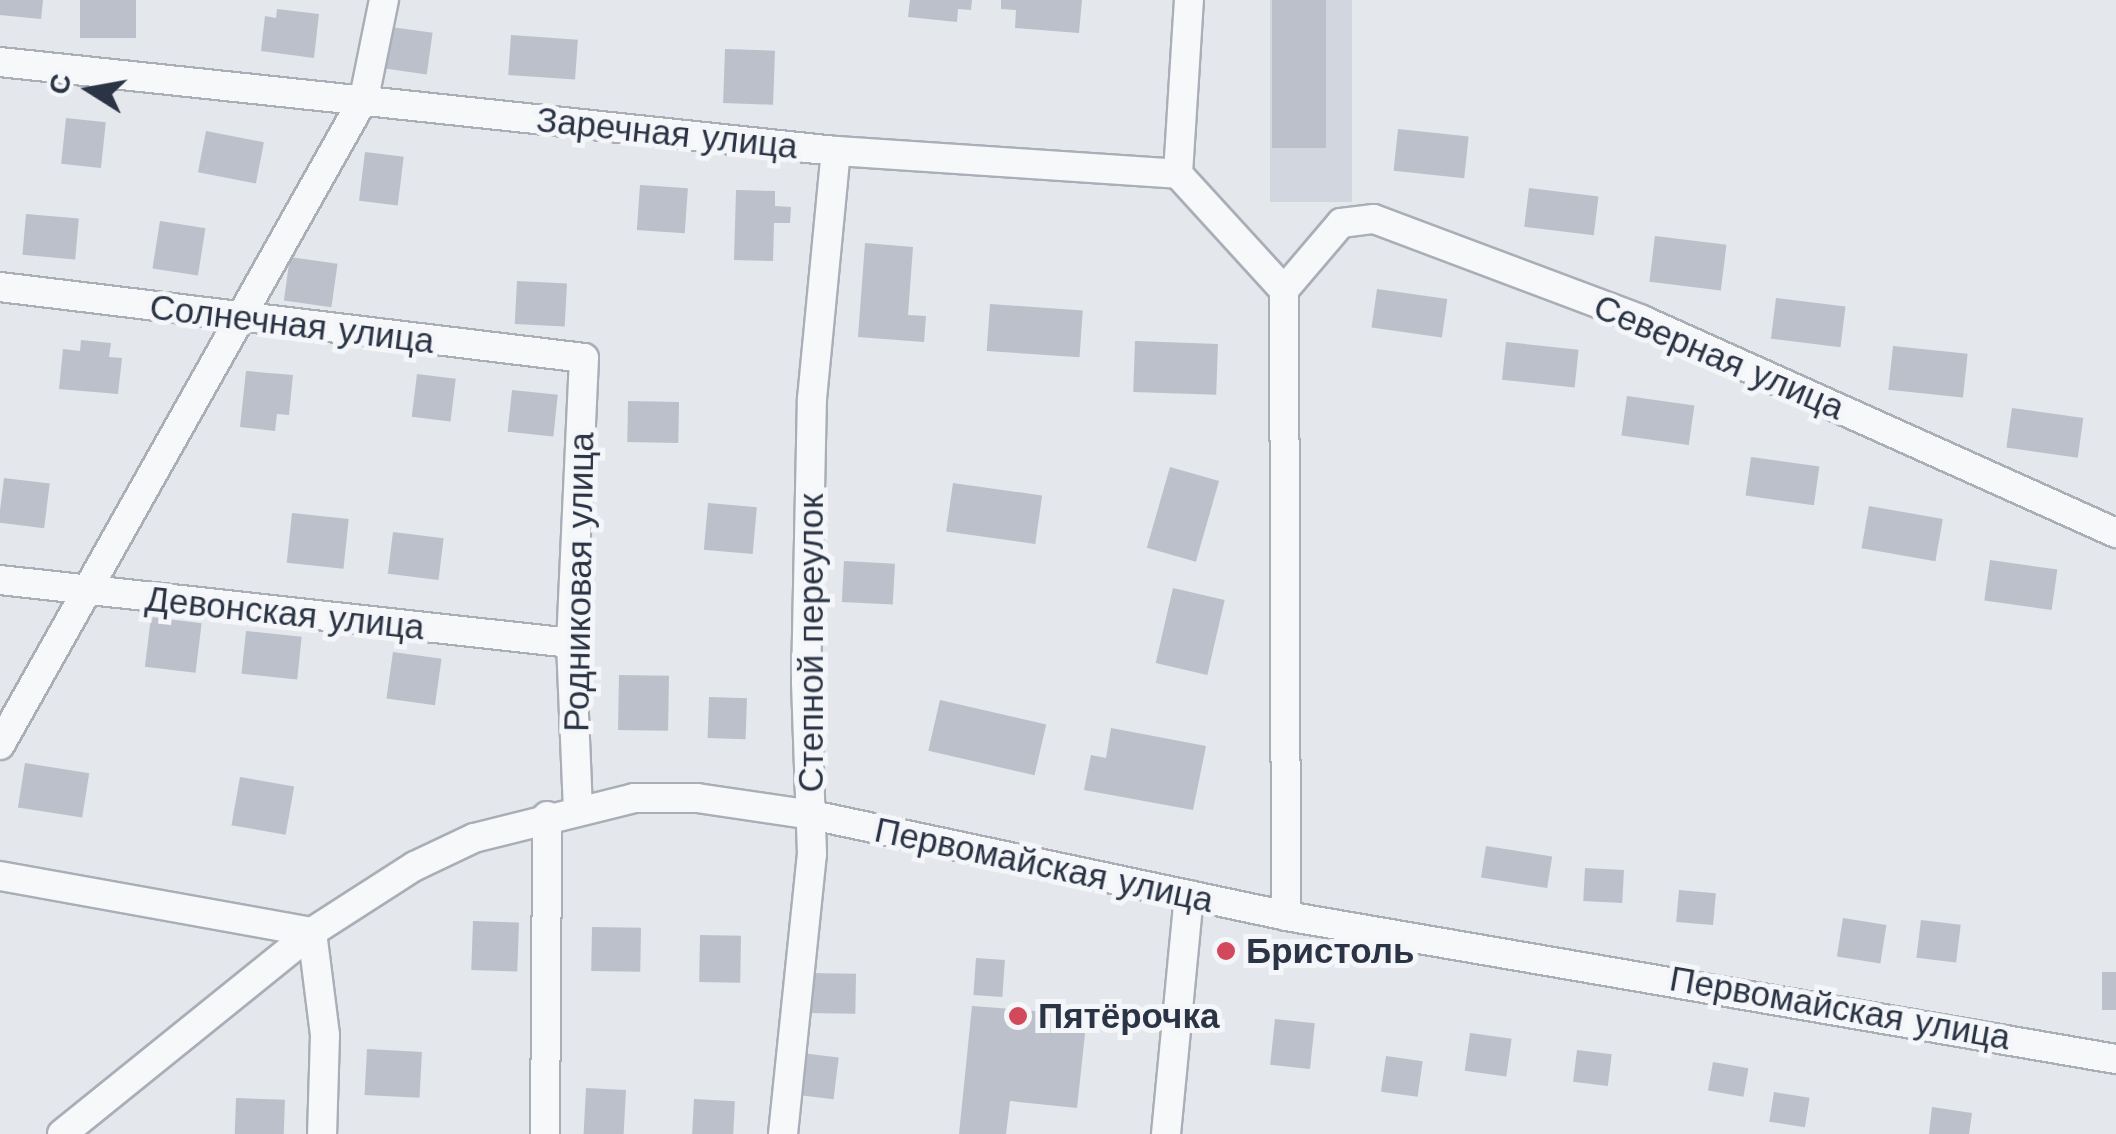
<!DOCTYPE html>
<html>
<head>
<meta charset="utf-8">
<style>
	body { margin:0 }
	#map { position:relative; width:2116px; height:1134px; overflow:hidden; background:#e4e7ec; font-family:"Work Sans",sans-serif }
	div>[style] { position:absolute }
	.built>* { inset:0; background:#d2d6de; transform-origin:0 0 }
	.building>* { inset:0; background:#bbc0ca; transform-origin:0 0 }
	.roads { filter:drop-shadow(2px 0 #a9aeb7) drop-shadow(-2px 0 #a9aeb7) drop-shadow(0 2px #a9aeb7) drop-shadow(0 -2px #a9aeb7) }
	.minor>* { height:28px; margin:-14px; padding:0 14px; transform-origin:14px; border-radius:14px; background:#f7f8fa }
	.dots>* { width:28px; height:28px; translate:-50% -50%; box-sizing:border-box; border:5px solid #f4f6f9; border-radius:50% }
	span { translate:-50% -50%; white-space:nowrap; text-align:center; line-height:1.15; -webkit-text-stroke:10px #f4f6f9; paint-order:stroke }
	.street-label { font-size:35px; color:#2b3445 }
	.poi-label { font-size:35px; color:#2b3445; font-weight:700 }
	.left { translate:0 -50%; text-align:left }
	.north { position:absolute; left:40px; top:40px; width:100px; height:100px; -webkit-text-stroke:8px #f4f6f9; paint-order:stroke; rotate:281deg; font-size:28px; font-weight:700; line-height:40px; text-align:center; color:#2b3445 }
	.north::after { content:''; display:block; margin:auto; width:35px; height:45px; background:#2b3445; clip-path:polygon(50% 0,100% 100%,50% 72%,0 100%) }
</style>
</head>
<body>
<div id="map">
	<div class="built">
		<i style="left:1270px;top:0;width:82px;height:202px"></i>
	</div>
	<div class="building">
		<i style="clip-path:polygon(0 0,43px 0,41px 19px,0 15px)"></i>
		<i style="left:80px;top:0;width:56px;height:38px"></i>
		<i style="clip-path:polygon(910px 0,972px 0,971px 10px,958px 9px,957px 22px,908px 17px)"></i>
		<i style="clip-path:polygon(1001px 0,1082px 0,1079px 33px,1015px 28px,1016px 10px,1001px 9px)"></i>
		<i style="left:1272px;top:0;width:54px;height:148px"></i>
		<i style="clip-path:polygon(277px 9px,319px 14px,314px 58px,261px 51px,265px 16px,276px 18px)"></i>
		<i style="left:391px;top:27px;width:42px;height:42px;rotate:8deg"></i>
		<i style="left:511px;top:35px;width:67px;height:40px;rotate:4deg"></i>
		<i style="left:725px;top:49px;width:50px;height:54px;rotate:2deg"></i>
		<i style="left:66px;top:118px;width:40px;height:46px;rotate:6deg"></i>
		<i style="left:1398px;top:129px;width:71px;height:42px;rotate:6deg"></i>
		<i style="left:206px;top:131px;width:59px;height:42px;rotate:11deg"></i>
		<i style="left:365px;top:152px;width:39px;height:49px;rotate:7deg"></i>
		<i style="left:640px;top:185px;width:48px;height:45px;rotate:4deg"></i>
		<i style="left:1529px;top:188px;width:70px;height:39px;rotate:7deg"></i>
		<i style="clip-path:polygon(736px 190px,775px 191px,775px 206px,791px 207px,790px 223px,774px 223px,773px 261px,734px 260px)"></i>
		<i style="left:26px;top:214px;width:53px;height:41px;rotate:5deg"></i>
		<i style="left:160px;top:221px;width:46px;height:48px;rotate:9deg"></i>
		<i style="left:1655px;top:236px;width:72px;height:46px;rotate:7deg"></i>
		<i style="clip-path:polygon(865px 243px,913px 247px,908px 315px,926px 316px,924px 342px,858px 337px)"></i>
		<i style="left:290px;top:257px;width:48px;height:44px;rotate:8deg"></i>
		<i style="left:517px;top:281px;width:50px;height:43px;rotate:3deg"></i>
		<i style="left:1377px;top:289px;width:71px;height:39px;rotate:8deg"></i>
		<i style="left:1776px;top:298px;width:70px;height:41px;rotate:7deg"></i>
		<i style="left:990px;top:304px;width:93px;height:47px;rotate:4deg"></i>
		<i style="clip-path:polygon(81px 340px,111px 343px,109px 357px,122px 358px,118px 394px,59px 389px,63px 349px,80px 351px)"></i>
		<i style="left:1135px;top:341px;width:83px;height:51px;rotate:2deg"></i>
		<i style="left:1506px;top:342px;width:73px;height:38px;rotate:6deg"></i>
		<i style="left:1893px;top:346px;width:75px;height:44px;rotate:6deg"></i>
		<i style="clip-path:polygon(246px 371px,293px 375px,289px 415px,277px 414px,275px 431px,240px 427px)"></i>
		<i style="left:417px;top:374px;width:39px;height:43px;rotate:7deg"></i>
		<i style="left:512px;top:390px;width:46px;height:42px;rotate:6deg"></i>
		<i style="left:1627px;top:396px;width:68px;height:40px;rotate:8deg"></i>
		<i style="left:628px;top:401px;width:51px;height:41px;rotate:1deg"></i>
		<i style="left:2012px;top:408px;width:72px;height:40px;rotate:8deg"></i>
		<i style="left:1751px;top:457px;width:69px;height:39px;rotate:8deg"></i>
		<i style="left:1170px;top:467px;width:51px;height:84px;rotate:16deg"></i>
		<i style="left:4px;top:478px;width:46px;height:45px;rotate:7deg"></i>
		<i style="left:953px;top:483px;width:90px;height:49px;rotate:8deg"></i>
		<i style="left:708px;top:503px;width:49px;height:47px;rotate:5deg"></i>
		<i style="left:1869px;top:506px;width:75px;height:43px;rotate:10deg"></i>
		<i style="left:292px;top:513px;width:57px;height:50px;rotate:6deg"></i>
		<i style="left:393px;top:532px;width:51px;height:42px;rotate:7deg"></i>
		<i style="left:1990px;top:560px;width:68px;height:41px;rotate:8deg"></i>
		<i style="left:844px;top:561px;width:51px;height:41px;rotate:3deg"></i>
		<i style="left:1173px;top:588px;width:53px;height:77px;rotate:13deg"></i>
		<i style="left:151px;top:617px;width:51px;height:50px;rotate:7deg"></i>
		<i style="left:246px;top:631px;width:56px;height:43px;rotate:6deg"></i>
		<i style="left:393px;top:652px;width:49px;height:47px;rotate:8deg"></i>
		<i style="left:619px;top:675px;width:50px;height:55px;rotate:1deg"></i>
		<i style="left:709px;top:697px;width:38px;height:41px;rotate:2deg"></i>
		<i style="left:940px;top:700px;width:109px;height:52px;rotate:13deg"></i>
		<i style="clip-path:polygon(1111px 728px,1206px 746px,1193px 810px,1084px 790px,1091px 755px,1106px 758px)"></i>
		<i style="left:25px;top:763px;width:65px;height:45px;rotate:9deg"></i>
		<i style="left:240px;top:777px;width:55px;height:49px;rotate:10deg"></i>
		<i style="left:1486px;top:846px;width:67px;height:32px;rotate:9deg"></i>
		<i style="left:1585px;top:868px;width:39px;height:33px;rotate:3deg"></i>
		<i style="left:1679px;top:890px;width:37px;height:32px;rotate:5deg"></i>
		<i style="left:1843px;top:918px;width:44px;height:39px;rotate:9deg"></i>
		<i style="left:1921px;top:920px;width:40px;height:38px;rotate:7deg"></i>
		<i style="left:473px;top:921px;width:46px;height:49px;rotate:2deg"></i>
		<i style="left:592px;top:927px;width:49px;height:44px;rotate:1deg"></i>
		<i style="left:700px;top:935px;width:41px;height:47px;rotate:1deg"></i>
		<i style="left:976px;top:958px;width:29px;height:37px;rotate:4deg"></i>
		<i style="left:2102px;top:972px;width:14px;height:38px"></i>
		<i style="left:808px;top:973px;width:48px;height:40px;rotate:1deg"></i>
		<i style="clip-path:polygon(972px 1006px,1087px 1015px,1077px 1108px,1010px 1101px,1006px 1134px,959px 1134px)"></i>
		<i style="left:1275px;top:1019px;width:40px;height:46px;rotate:6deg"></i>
		<i style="left:1470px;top:1033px;width:42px;height:38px;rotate:8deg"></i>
		<i style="left:367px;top:1049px;width:55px;height:46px;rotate:3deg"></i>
		<i style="left:1577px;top:1050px;width:35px;height:32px;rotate:7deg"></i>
		<i style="left:793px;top:1052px;width:46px;height:42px;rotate:7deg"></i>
		<i style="left:1386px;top:1056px;width:37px;height:36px;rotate:8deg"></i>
		<i style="left:1713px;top:1062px;width:36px;height:29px;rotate:10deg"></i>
		<i style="left:586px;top:1088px;width:40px;height:46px;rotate:3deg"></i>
		<i style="left:1774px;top:1092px;width:36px;height:30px;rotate:9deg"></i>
		<i style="left:236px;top:1098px;width:49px;height:36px;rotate:2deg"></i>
		<i style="left:694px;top:1099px;width:41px;height:35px;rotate:3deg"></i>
		<i style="clip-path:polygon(1932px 1107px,1972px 1113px,1969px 1134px,1929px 1134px)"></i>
	</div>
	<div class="roads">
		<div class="minor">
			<i style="left:0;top:62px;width:841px;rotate:6.08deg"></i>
			<i style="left:836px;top:151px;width:343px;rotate:3.8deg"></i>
			<i style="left:1178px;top:174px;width:157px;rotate:47.6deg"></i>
			<i style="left:1178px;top:174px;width:174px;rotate:-86.4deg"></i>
			<i style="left:0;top:287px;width:588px;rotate:6.93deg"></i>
			<i style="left:584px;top:358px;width:285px;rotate:92.6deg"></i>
			<i style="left:571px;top:643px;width:164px;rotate:87.6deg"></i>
			<i style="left:0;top:580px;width:574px;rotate:6.3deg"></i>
			<i style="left:0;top:745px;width:742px;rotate:-60.64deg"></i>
			<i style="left:364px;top:98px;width:100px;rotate:-78.5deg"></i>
			<i style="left:0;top:876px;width:317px;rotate:10.2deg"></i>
			<i style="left:312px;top:932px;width:104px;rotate:82.8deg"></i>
			<i style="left:325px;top:1035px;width:99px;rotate:91.7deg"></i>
			<i style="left:1286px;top:916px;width:626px;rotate:-90.18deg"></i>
			<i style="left:1284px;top:290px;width:88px;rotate:-49.6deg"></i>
			<i style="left:1341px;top:223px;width:33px;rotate:-7deg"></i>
			<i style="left:1374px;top:219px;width:286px;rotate:20.6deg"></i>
			<i style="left:1642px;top:320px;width:520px;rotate:24.2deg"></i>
			<i style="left:62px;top:1134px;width:321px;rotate:-38.9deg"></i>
			<i style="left:312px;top:932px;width:122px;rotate:-32.7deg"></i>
			<i style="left:415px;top:866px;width:65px;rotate:-25.4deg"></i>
			<i style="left:474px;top:838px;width:165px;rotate:-14deg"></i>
			<i style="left:634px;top:798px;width:63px"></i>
			<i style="left:697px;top:798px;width:116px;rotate:8.4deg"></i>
			<i style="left:812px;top:815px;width:485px;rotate:12deg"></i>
			<i style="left:1286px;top:916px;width:842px;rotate:9.78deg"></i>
			<i style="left:545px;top:1134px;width:318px;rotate:-89.6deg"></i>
			<i style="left:783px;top:1134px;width:281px;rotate:-84.1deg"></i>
			<i style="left:812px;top:854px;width:172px;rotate:-92deg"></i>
			<i style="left:806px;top:682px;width:283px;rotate:-88.8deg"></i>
			<i style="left:812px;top:399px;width:249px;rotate:-84.5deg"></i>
			<i style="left:1166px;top:1134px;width:240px;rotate:-84.5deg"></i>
		</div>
	</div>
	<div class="dots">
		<i style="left:1226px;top:951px;background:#d1495b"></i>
		<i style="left:1018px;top:1016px;background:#d1495b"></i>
	</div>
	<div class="street-label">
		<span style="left:667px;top:133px;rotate:6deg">Заречная улица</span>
		<span style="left:292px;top:324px;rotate:7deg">Солнечная улица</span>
		<span style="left:1719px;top:357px;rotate:23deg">Северная улица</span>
		<span style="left:579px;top:582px;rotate:-89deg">Родниковая улица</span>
		<span style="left:285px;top:613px;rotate:6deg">Девонская улица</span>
		<span style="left:811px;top:643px;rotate:-90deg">Степной переулок</span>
		<span style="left:1044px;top:865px;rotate:12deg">Первомайская улица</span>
		<span style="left:1840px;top:1008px;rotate:10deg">Первомайская улица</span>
	</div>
	<div class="poi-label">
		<span class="left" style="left:1246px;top:951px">Бристоль</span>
		<span class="left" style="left:1038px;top:1016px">Пятёрочка</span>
	</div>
	<div class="north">С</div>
</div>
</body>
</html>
